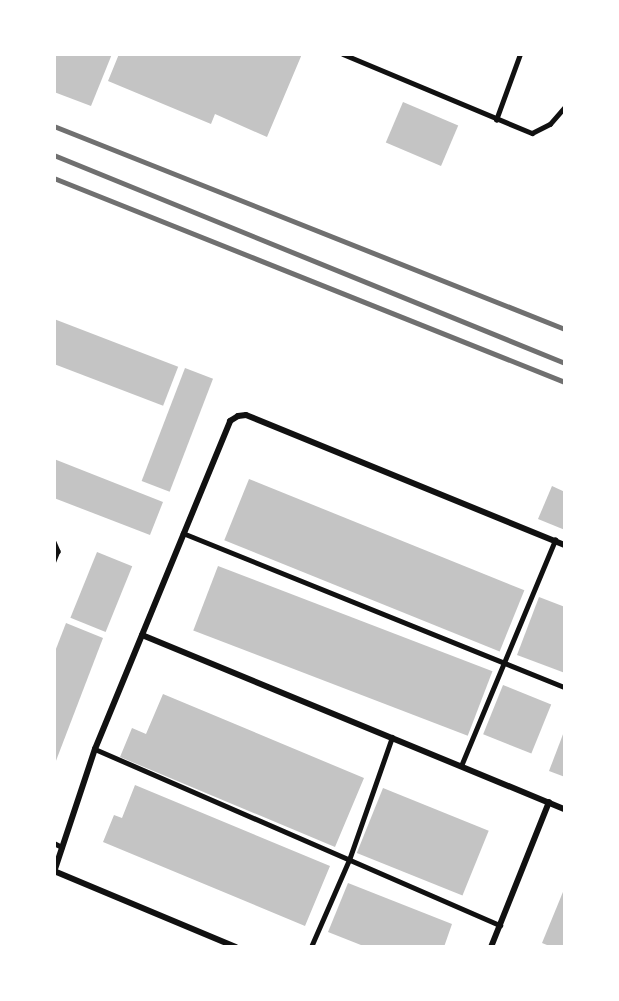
<!DOCTYPE html>
<html>
<head>
<meta charset="utf-8">
<style>
	body { margin:0 }
	#map { position:relative; width:619px; height:1001px; overflow:hidden; background:#fff; font-family:"PT Sans Narrow",sans-serif }
	div>[style] { position:absolute }
	.building>* { inset:0; background:#c4c4c4; transform-origin:0 0 }
	.service>* { height:4.5px; margin:-2.25px; padding:0 2.25px; transform-origin:2.25px; border-radius:2.25px; background:#111 }
	.minor>* { height:6px; margin:-3px; padding:0 3px; transform-origin:3px; border-radius:3px; background:#111 }
	.rail>* { height:4.5px; margin:-2.25px; padding:0 2.25px; transform-origin:2.25px; border-radius:2.25px; background:#707070 }
	span { translate:-50% -50%; white-space:nowrap; text-align:center; line-height:1.15; -webkit-text-stroke:4.5px #fff; paint-order:stroke }
	.frame { position:absolute; inset:0; border:56px solid #fff; pointer-events:none }
</style>
</head>
<body>
<div id="map">
	<div class="building">
		<i style="clip-path:polygon(54px 54px,112px 54px,91px 106px,54px 92px)"></i>
		<i style="clip-path:polygon(119px 54px,302px 54px,267px 137px,215px 114px,211px 124px,108px 81px)"></i>
		<i style="left:403px;top:102px;width:60px;height:44px;rotate:23deg"></i>
		<i style="left:54px;top:319px;width:133px;height:42px;rotate:21deg"></i>
		<i style="left:185px;top:368px;width:30px;height:121px;rotate:21deg"></i>
		<i style="clip-path:polygon(54px 459px,163px 502px,150px 535px,54px 498px)"></i>
		<i style="left:249px;top:479px;width:297px;height:66px;rotate:22deg"></i>
		<i style="clip-path:polygon(552px 486px,565px 492px,565px 530px,538px 519px)"></i>
		<i style="left:97px;top:552px;width:38px;height:71px;rotate:22deg"></i>
		<i style="left:218px;top:566px;width:294px;height:69px;rotate:21deg"></i>
		<i style="clip-path:polygon(539px 597px,565px 607px,565px 673px,517px 655px)"></i>
		<i style="clip-path:polygon(66px 623px,103px 638px,54px 766px,54px 654px)"></i>
		<i style="left:503px;top:685px;width:52px;height:53px;rotate:22deg"></i>
		<i style="clip-path:polygon(163px 694px,364px 778px,335px 847px,120px 757px,132px 728px,146px 734px)"></i>
		<i style="clip-path:polygon(565px 729px,565px 777px,549px 771px)"></i>
		<i style="clip-path:polygon(135px 785px,330px 866px,305px 926px,103px 842px,114px 815px,122px 818px)"></i>
		<i style="left:383px;top:788px;width:114px;height:70px;rotate:22deg"></i>
		<i style="clip-path:polygon(348px 883px,452px 924px,444px 947px,366px 947px,328px 932px)"></i>
		<i style="clip-path:polygon(565px 887px,565px 947px,552px 947px,542px 943px)"></i>
	</div>
	<div class="service">
		<i style="left:343px;top:54px;width:205px;rotate:22.7deg"></i>
		<i style="left:532px;top:133px;width:20px;rotate:-27deg"></i>
		<i style="left:550px;top:124px;width:23px;rotate:-49deg"></i>
		<i style="left:496px;top:120px;width:70px;rotate:-70deg"></i>
		<i style="left:183px;top:533px;width:412px;rotate:22deg"></i>
		<i style="left:54px;top:542px;width:10px;rotate:66deg"></i>
		<i style="left:58px;top:551px;width:11px;rotate:112deg"></i>
		<i style="left:95px;top:749px;width:442px;rotate:23.5deg"></i>
		<i style="left:461px;top:766px;width:245px;rotate:-67.4deg"></i>
		<i style="left:54px;top:843px;width:9px;rotate:27deg"></i>
		<i style="left:311px;top:947px;width:95px;rotate:-66.4deg"></i>
		<i style="left:349px;top:860px;width:130px;rotate:-70.7deg"></i>
	</div>
	<div class="minor">
		<i style="left:142px;top:635px;width:457px;rotate:22.4deg"></i>
		<i style="left:54px;top:871px;width:197px;rotate:22.7deg"></i>
		<i style="left:54px;top:872px;width:130px;rotate:-71.6deg"></i>
		<i style="left:95px;top:749px;width:355px;rotate:-67.6deg"></i>
		<i style="left:230px;top:421px;width:9px;rotate:-32deg"></i>
		<i style="left:238px;top:416px;width:8px;rotate:-7deg"></i>
		<i style="left:246px;top:415px;width:344px;rotate:22.2deg"></i>
		<i style="left:491px;top:947px;width:156px;rotate:-68.2deg"></i>
	</div>
	<div class="rail">
		<i style="left:54px;top:126px;width:550px;rotate:21.67deg"></i>
		<i style="left:54px;top:155px;width:552px;rotate:22.15deg"></i>
		<i style="left:54px;top:178px;width:550px;rotate:21.76deg"></i>
	</div>
	<div class="frame"></div>
</div>
</body>
</html>
